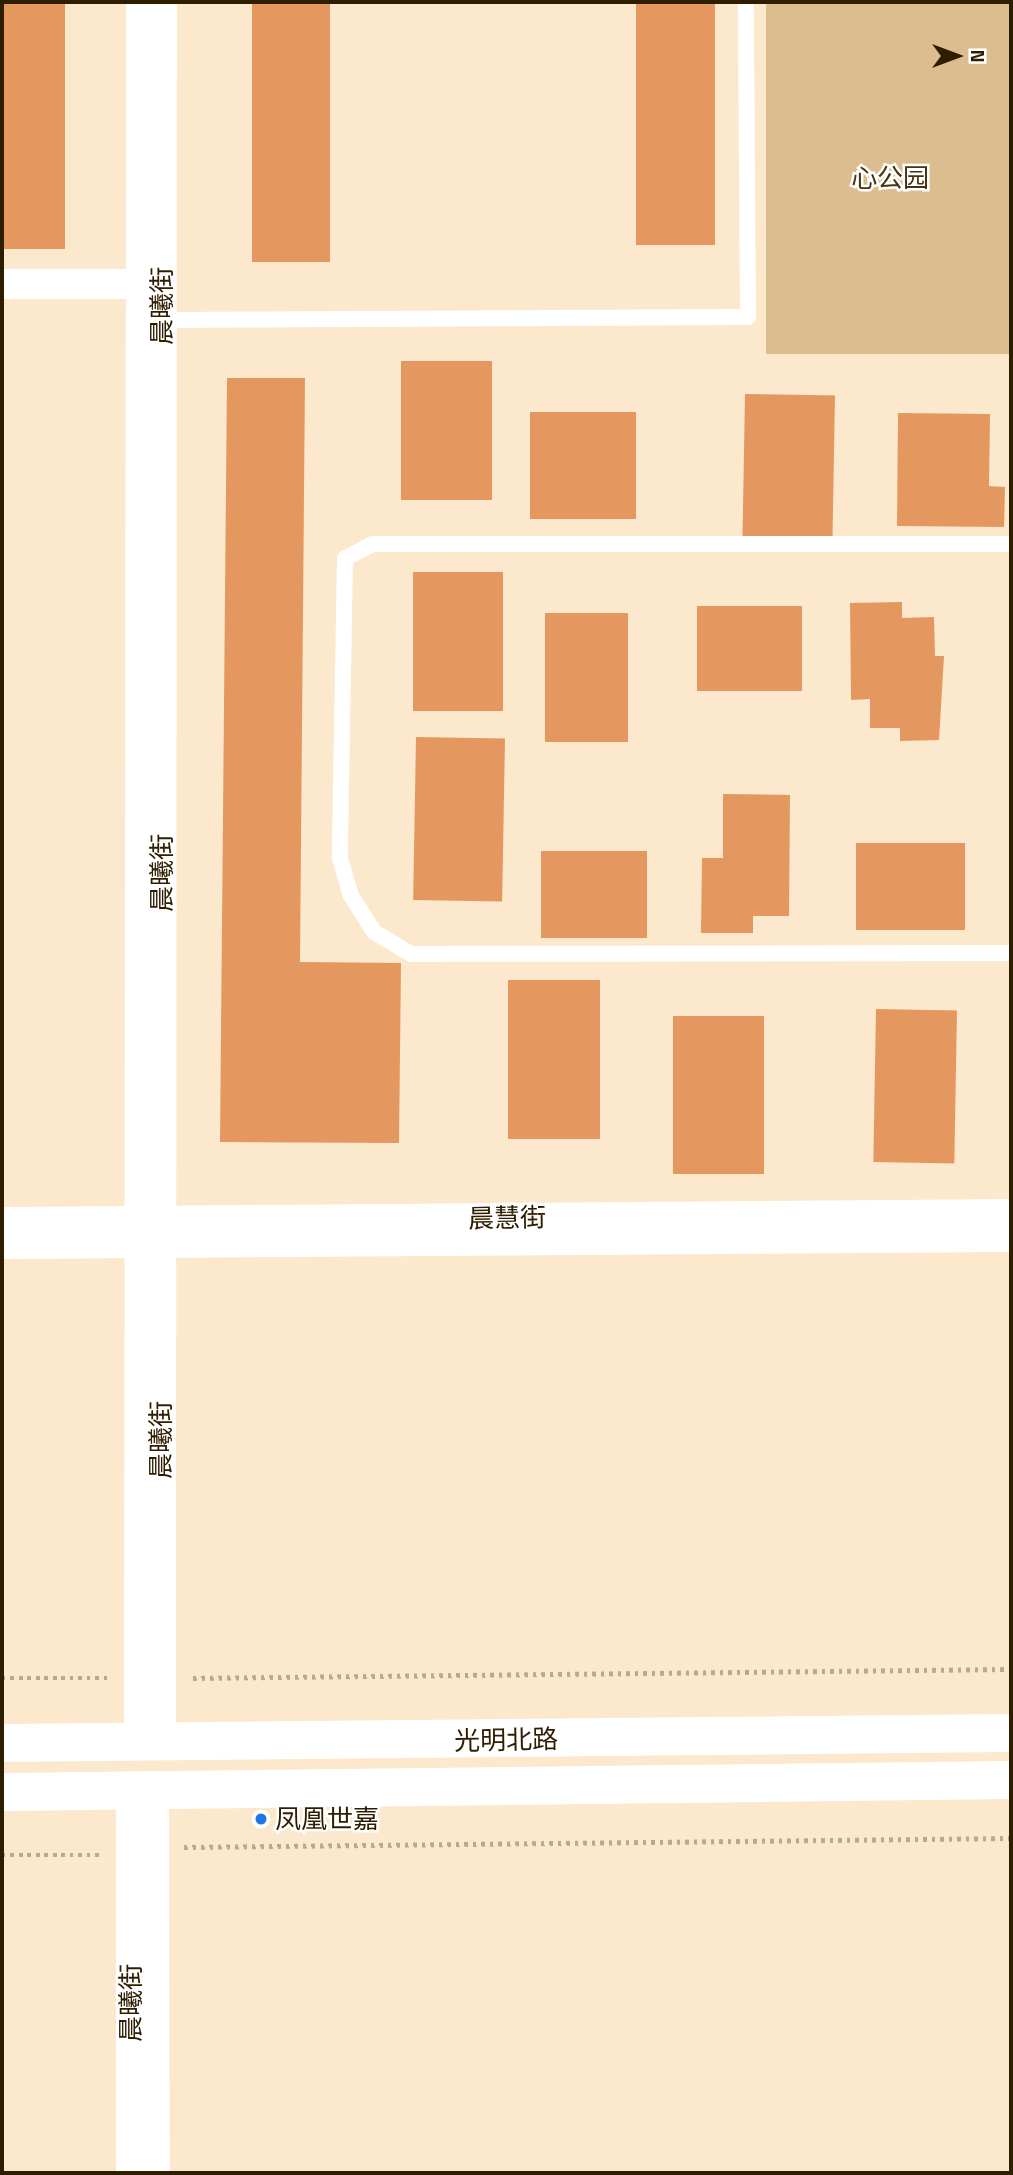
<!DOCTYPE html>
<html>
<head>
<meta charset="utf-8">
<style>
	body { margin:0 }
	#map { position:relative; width:1013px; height:2175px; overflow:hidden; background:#fce8cc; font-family:"Titillium Web","Noto Sans SC",sans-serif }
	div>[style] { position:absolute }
	.green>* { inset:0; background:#dcbd90; transform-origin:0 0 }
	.building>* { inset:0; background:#e49860; transform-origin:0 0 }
	.path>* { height:4.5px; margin-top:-2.25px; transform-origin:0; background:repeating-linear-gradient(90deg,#bca98c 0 3.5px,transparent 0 8.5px) }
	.lane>* { height:16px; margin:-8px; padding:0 8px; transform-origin:8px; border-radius:8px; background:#fff }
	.street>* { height:30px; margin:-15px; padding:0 15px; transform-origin:15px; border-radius:15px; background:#fff }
	.secondary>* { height:38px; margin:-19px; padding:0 19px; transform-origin:19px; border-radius:19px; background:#fff }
	.dots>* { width:19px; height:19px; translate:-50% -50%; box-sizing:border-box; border:4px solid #fff; border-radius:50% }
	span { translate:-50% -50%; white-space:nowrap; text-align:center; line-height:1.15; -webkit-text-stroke:5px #fff; paint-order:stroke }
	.park-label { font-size:26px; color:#48320f }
	.street-label { font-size:26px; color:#2f1d00 }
	.poi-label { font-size:26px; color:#2f1d00 }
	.left { translate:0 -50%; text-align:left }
	.frame { position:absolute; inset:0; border:4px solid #2f1d00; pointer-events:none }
	.north { position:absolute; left:922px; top:21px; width:70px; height:70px; -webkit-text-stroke:5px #fff; paint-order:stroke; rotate:90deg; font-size:19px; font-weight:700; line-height:28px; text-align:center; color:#2f1d00 }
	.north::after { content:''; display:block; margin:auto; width:24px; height:32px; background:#2f1d00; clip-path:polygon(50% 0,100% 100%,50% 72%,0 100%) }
</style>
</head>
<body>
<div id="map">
	<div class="green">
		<i style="left:766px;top:2px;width:245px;height:352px"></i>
	</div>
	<div class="building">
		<i style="left:2px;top:2px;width:63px;height:247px"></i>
		<i style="left:252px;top:2px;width:78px;height:260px"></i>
		<i style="left:636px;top:2px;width:79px;height:243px"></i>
		<i style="left:401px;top:361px;width:91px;height:139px"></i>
		<i style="clip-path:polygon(227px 378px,305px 378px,300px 962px,401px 963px,399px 1143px,220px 1142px)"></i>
		<i style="left:745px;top:394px;width:90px;height:142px;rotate:1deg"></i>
		<i style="left:530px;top:412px;width:106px;height:107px"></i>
		<i style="clip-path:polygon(898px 413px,990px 414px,989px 486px,1005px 487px,1004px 527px,897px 526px)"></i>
		<i style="left:503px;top:572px;width:139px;height:90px;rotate:90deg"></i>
		<i style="clip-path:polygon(902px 602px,902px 618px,934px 617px,935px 656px,944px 656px,939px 740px,900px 741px,900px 728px,870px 728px,870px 699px,851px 700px,850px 603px)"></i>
		<i style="left:697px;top:606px;width:105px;height:85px"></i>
		<i style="left:545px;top:613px;width:83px;height:129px"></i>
		<i style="left:416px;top:737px;width:89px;height:163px;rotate:1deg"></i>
		<i style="clip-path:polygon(723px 794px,790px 795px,789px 916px,753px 916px,753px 933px,701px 933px,702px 858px,723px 858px)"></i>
		<i style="left:856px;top:843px;width:109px;height:87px"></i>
		<i style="left:541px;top:851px;width:106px;height:87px"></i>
		<i style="left:508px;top:980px;width:92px;height:159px"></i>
		<i style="left:876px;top:1009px;width:81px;height:153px;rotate:1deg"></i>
		<i style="left:673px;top:1016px;width:91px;height:158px"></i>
	</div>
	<div class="path">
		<i style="left:2px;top:1678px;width:105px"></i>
		<i style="left:193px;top:1678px;width:818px;rotate:-0.63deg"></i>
		<i style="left:184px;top:1847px;width:827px;rotate:-0.62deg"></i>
		<i style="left:2px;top:1855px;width:97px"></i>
	</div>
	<div class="lane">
		<i style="left:157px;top:320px;width:591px;rotate:-0.29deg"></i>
		<i style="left:748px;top:317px;width:315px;rotate:-90.4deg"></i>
		<i style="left:1011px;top:544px;width:638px;rotate:180deg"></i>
		<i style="left:373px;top:544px;width:31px;rotate:153deg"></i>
		<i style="left:345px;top:558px;width:300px;rotate:91deg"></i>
		<i style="left:340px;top:858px;width:37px;rotate:74deg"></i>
		<i style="left:350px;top:894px;width:45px;rotate:57.7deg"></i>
		<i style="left:374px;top:932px;width:43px;rotate:30.7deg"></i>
		<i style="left:411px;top:954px;width:600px;rotate:-0.1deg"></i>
	</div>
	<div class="street">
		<i style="left:2px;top:284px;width:139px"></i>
		<i style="left:2px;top:1222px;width:1009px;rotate:-0.45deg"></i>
		<i style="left:2px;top:1244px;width:1009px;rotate:-0.4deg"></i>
		<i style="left:139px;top:1743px;width:1741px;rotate:-89.93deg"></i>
		<i style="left:161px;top:1744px;width:1742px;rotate:-89.97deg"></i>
		<i style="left:154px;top:1791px;width:382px;rotate:89.9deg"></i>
		<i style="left:131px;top:2173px;width:382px;rotate:-90deg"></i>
	</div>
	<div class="secondary">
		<i style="left:2px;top:1743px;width:1009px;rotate:-0.57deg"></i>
		<i style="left:2px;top:1792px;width:1009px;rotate:-0.68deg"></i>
	</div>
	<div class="dots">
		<i style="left:261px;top:1819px;background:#2077e1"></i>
	</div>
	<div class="park-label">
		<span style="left:890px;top:178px">心公园</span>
	</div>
	<div class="street-label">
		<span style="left:162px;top:306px;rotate:-90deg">晨曦街</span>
		<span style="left:162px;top:873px;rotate:-90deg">晨曦街</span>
		<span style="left:507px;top:1218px;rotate:-1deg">晨慧街</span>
		<span style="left:161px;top:1440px;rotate:-90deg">晨曦街</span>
		<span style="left:506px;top:1740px;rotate:-1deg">光明北路</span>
		<span style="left:131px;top:2003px;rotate:-90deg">晨曦街</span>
	</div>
	<div class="poi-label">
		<span class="left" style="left:275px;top:1819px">凤凰世嘉</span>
	</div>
	<div class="frame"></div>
	<div class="north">N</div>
</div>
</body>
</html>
